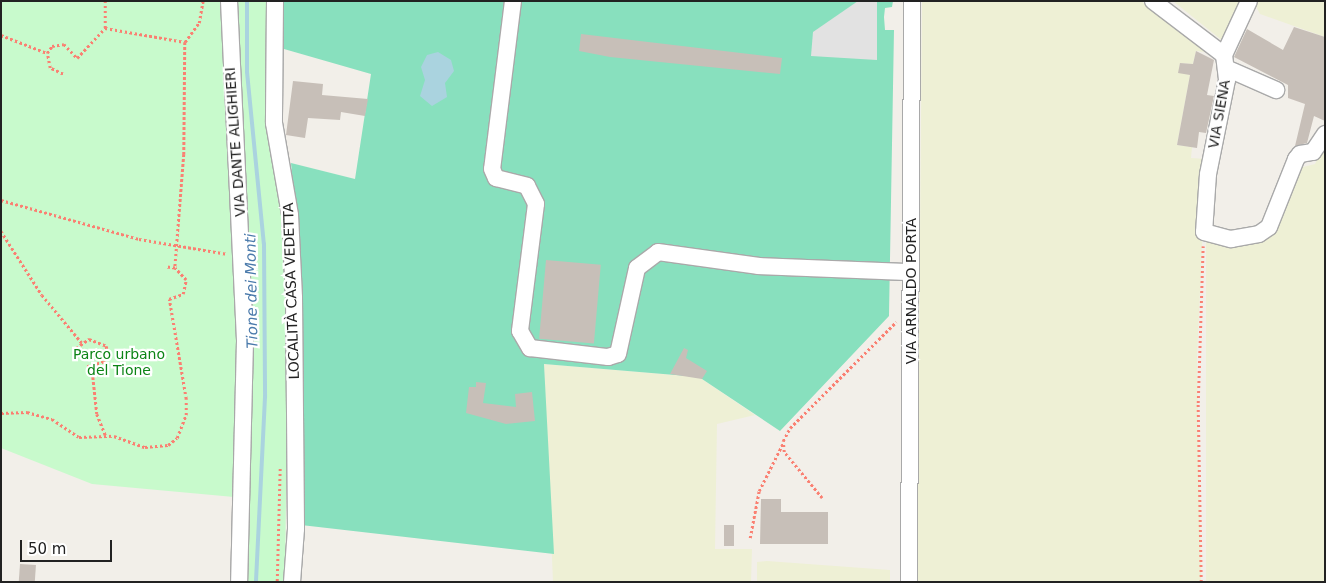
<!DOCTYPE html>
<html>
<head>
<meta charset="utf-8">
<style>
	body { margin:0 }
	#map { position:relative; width:1326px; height:583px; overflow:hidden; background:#f2efe9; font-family:"DejaVu Sans",sans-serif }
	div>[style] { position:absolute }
	.farmland>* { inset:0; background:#eef0d5 }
	.park>* { inset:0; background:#c8facc }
	.pitch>* { inset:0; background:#88e0be }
	.parking>* { inset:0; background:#e2e2e2 }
	.water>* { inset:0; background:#aad3df }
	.stream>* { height:4px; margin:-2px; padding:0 2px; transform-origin:2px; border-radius:2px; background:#aad3df }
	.building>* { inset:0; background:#c7bfb8; transform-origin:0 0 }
	.path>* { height:2.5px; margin-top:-1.25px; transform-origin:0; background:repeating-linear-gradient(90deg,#fa8072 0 2.5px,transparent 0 5px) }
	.roads { filter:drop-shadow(1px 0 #a9a9a9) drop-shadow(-1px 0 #a9a9a9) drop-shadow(0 1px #a9a9a9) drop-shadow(0 -1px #a9a9a9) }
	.minor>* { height:16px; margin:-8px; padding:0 8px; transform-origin:8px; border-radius:8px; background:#fff }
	span { translate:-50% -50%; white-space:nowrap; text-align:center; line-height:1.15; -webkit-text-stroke:4.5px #fff; paint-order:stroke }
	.street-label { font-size:14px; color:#222 }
	.park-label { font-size:14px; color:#0c8416 }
	.water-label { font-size:15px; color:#4a7aab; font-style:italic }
	.frame { position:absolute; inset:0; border:2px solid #222; pointer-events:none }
	.scale { position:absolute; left:20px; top:540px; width:92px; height:22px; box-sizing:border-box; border:2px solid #222; border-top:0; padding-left:6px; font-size:15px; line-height:18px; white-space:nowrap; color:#222; -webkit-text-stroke:4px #fff; paint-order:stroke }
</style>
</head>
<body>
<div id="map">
	<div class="farmland">
		<i style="clip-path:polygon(922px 1px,1141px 1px,1215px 53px,1196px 51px,1193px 64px,1180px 63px,1179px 72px,1190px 75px,1177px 145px,1192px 147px,1191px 158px,1206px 159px,1197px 357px,1201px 582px,917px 582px)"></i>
		<i style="clip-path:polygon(1173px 1px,1245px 1px,1224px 42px)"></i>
		<i style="clip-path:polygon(1253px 1px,1325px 1px,1325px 37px,1260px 14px)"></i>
		<i style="clip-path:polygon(1325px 144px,1325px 582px,1206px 582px,1206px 238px,1237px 245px,1264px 240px,1272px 233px,1295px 169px,1315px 164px)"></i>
		<i style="clip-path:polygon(544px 364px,699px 377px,755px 415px,717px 424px,715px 549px,752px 549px,751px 582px,553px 582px)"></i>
		<i style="clip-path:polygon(767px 561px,890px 570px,890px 582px,757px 582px,757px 562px)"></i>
	</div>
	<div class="park">
		<i style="clip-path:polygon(1px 1px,226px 1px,239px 355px,234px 497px,92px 484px,1px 448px)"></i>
		<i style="clip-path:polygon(238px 1px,270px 1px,288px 319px,285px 582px,244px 582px)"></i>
	</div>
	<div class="pitch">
		<i style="clip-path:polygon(284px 1px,893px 1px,892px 7px,885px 8px,884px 17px,885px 30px,894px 30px,889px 316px,780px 431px,699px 377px,544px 364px,554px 554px,301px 525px,299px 247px,291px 163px,355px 179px,371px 74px,284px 49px)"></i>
	</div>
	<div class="parking">
		<i style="clip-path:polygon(858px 1px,877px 1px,877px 60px,811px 56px,813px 32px)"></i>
	</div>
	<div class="water">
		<i style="clip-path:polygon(438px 52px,451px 60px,454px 71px,445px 83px,447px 97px,432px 106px,420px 96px,425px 80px,421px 67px,427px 55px)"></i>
	</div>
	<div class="stream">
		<i style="left:247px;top:1px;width:71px;rotate:90deg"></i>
		<i style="left:247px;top:72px;width:173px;rotate:84.4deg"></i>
		<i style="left:264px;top:244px;width:153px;rotate:89.6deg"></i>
		<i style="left:265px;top:397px;width:185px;rotate:92.8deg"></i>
	</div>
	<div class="building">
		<i style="clip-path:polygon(1294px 27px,1325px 37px,1325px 121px,1314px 116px,1307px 143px,1295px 146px,1305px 104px,1288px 98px,1288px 85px,1234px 57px,1247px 29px,1283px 50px)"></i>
		<i style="clip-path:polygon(581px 34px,782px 58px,780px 74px,610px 57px,579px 51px)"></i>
		<i style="clip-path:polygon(1196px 51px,1214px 60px,1207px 95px,1214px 96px,1206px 133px,1199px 132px,1197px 148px,1177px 145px,1190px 75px,1178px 73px,1180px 63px,1193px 64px)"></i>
		<i style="clip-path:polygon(293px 81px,323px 84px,322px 95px,368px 99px,365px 116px,341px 112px,340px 120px,308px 118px,305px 138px,286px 135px)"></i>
		<i style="left:546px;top:260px;width:55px;height:79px;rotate:5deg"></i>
		<i style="clip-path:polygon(684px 348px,688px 350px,686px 358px,707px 371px,702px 379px,670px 374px)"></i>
		<i style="clip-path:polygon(476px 382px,486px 383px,483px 403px,516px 407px,515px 394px,532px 392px,535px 421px,506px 424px,466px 413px,469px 387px,476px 387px)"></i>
		<i style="clip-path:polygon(761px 499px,781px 499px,781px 512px,828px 512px,828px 544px,760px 544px)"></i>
		<i style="left:724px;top:525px;width:10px;height:21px"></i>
		<i style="left:20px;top:564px;width:16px;height:18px;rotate:4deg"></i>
	</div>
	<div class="path">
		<i style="left:105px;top:28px;width:81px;rotate:9.9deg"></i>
		<i style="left:185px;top:42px;width:112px;rotate:90.5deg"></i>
		<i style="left:184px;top:154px;width:114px;rotate:94.5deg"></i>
		<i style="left:1px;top:35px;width:49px;rotate:21.4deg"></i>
		<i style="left:185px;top:42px;width:24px;rotate:-54deg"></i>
		<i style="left:199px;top:23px;width:22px;rotate:-80deg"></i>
		<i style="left:63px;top:74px;width:14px;rotate:-155deg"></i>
		<i style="left:50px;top:68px;width:15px;rotate:-101deg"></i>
		<i style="left:47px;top:53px;width:9px;rotate:-54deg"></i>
		<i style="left:52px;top:46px;width:12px;rotate:-9deg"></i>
		<i style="left:64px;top:44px;width:19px;rotate:47deg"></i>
		<i style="left:77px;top:58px;width:41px;rotate:-47deg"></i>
		<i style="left:105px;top:28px;width:27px;rotate:-90deg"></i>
		<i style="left:1px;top:200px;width:143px;rotate:15.8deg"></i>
		<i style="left:139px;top:239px;width:90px;rotate:9.6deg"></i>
		<i style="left:1px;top:231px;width:76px;rotate:57.4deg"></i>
		<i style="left:42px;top:295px;width:62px;rotate:50.2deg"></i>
		<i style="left:76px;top:348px;width:16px;rotate:-35deg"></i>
		<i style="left:89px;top:339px;width:19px;rotate:21deg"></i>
		<i style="left:107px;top:346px;width:16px;rotate:101deg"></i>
		<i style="left:104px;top:362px;width:18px;rotate:164deg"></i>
		<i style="left:92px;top:367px;width:47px;rotate:83.9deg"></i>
		<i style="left:97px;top:414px;width:24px;rotate:68deg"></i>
		<i style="left:1px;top:413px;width:26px;rotate:-2deg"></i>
		<i style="left:27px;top:412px;width:26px;rotate:16deg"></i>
		<i style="left:52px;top:419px;width:32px;rotate:34deg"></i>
		<i style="left:79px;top:437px;width:35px;rotate:-2deg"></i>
		<i style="left:114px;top:436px;width:33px;rotate:20deg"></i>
		<i style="left:145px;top:447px;width:23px;rotate:-5deg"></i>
		<i style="left:168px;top:445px;width:11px;rotate:-38deg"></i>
		<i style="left:177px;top:438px;width:25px;rotate:-69deg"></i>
		<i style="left:186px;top:415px;width:16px;rotate:-90deg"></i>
		<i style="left:186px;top:399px;width:101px;rotate:-99.6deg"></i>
		<i style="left:169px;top:299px;width:15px;rotate:-20deg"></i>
		<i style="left:183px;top:294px;width:14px;rotate:-78deg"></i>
		<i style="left:186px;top:280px;width:16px;rotate:-133deg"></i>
		<i style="left:175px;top:268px;width:8px;rotate:-173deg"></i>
		<i style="left:822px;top:498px;width:60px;rotate:-129.6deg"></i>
		<i style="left:784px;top:452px;width:11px;rotate:-95deg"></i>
		<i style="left:783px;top:441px;width:15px;rotate:-62deg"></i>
		<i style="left:790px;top:428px;width:150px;rotate:-45deg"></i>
		<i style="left:750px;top:538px;width:48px;rotate:-79.2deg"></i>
		<i style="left:759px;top:491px;width:54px;rotate:-63.4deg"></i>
		<i style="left:277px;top:581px;width:114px;rotate:-88.5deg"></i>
		<i style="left:1201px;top:582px;width:179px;rotate:-91deg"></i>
		<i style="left:1198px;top:403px;width:157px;rotate:-88.2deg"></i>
	</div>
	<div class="roads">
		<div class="minor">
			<i style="left:229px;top:1px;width:340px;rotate:87.3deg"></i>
			<i style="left:245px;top:341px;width:241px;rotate:91.4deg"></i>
			<i style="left:275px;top:1px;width:122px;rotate:90.5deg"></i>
			<i style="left:274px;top:123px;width:93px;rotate:80.1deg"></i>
			<i style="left:290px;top:215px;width:83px;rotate:87.2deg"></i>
			<i style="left:294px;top:298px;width:231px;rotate:89.5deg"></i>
			<i style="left:296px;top:529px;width:53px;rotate:94.3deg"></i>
			<i style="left:513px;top:1px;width:169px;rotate:97.1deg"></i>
			<i style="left:492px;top:169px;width:10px;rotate:66deg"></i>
			<i style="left:496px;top:178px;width:32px;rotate:14deg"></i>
			<i style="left:527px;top:186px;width:20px;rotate:63deg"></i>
			<i style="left:536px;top:204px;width:128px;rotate:97.2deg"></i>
			<i style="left:520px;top:331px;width:20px;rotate:60deg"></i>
			<i style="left:530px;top:348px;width:79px;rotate:6.6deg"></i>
			<i style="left:608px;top:357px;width:10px;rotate:-17deg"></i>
			<i style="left:618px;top:354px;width:88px;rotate:-77.5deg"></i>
			<i style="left:637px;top:268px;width:26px;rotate:-37deg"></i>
			<i style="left:658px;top:252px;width:102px;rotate:7.9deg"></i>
			<i style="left:759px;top:266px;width:152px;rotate:2.3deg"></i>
			<i style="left:1153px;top:1px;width:89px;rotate:37.3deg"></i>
			<i style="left:1249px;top:1px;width:60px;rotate:114.8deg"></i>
			<i style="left:1224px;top:55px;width:25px;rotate:83deg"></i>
			<i style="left:1227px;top:80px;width:96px;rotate:101.4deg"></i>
			<i style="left:1208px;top:174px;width:58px;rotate:93.9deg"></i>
			<i style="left:1204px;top:232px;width:28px;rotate:15deg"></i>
			<i style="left:1231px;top:239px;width:28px;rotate:-10deg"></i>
			<i style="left:1259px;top:234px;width:12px;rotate:-35deg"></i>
			<i style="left:1269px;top:227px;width:73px;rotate:-68.3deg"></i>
			<i style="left:1296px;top:159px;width:6px;rotate:-51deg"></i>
			<i style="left:1300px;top:154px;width:13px;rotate:-9deg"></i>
			<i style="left:1313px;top:152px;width:22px;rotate:-56deg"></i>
			<i style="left:1226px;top:68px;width:55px;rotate:23.7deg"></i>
			<i style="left:909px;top:582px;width:581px;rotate:-89.7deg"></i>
		</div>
	</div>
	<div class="street-label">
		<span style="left:1219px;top:114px;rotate:-80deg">VIA SIENA</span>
		<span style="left:235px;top:142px;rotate:-94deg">VIA DANTE ALIGHIERI</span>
		<span style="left:291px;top:291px;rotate:-92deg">LOCALITÀ CASA VEDETTA</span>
		<span style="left:911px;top:291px;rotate:-90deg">VIA ARNALDO PORTA</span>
	</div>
	<div class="park-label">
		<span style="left:119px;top:362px">Parco urbano<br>del Tione</span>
	</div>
	<div class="water-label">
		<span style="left:252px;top:291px;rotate:-91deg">Tione dei Monti</span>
	</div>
	<div class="frame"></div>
	<div class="scale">50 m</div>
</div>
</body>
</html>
